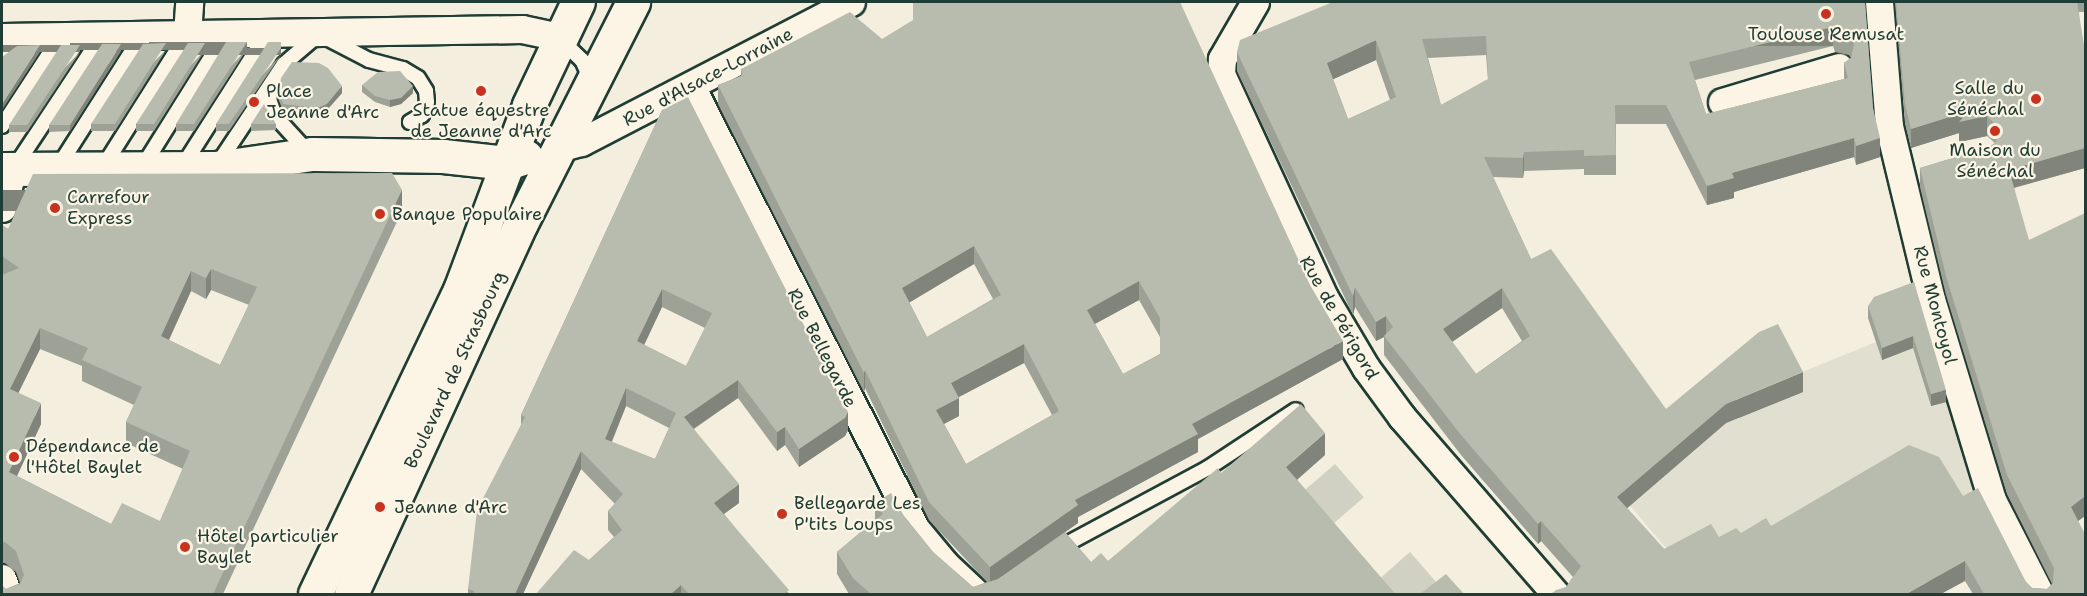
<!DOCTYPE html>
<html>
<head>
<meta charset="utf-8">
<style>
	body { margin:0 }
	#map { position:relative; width:2087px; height:596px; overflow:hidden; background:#f3eede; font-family:"Shantell Sans",sans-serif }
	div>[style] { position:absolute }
	.built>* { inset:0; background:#e1dfd0 }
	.green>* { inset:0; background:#d0d1c2; transform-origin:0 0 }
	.roads { filter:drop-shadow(2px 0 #1f3d34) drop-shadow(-2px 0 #1f3d34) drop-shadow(0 2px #1f3d34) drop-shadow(0 -2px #1f3d34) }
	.lane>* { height:14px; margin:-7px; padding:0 7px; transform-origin:7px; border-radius:7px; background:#fcf5e5 }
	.street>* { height:27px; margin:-13.5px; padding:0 13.5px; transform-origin:13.5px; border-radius:13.5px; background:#fcf5e5 }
	.primary>* { height:33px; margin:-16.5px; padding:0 16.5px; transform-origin:16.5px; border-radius:16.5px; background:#fcf5e5 }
	.wall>* { inset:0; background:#9ea296 }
	.shaded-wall>* { inset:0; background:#81847a; transform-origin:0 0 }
	.building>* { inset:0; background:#b8bcae }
	.dots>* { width:16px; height:16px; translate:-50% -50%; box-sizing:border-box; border:3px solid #fcf5e5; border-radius:50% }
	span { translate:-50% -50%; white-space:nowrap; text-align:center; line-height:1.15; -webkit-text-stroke:4.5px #fcf5e5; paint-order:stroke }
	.poi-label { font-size:18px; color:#1f3d34 }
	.right { translate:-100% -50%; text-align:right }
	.left { translate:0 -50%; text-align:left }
	.street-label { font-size:18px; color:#1f3d34 }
	.frame { position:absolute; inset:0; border:3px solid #1f3d34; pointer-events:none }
</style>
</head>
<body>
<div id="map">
	<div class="built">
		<i style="clip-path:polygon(1876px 342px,1929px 342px,1980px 506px,1677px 561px,1610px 482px,1795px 375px)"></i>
	</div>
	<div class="green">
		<i style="left:1335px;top:464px;width:44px;height:44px;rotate:49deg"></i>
		<i style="clip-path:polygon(1410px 552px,1437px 583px,1425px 594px,1388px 594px,1377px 581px)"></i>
	</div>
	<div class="roads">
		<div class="lane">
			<i style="left:560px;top:39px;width:30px;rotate:44deg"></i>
			<i style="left:582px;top:60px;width:20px;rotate:66deg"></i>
			<i style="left:2px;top:56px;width:25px;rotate:-48deg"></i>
			<i style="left:272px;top:84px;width:15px;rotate:101deg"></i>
			<i style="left:269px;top:99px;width:18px;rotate:71deg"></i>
			<i style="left:275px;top:116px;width:46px;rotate:47.6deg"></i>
			<i style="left:2px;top:126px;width:108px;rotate:-56.8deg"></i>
			<i style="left:217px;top:165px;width:121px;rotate:-56.4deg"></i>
			<i style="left:284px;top:64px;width:46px;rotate:-40.6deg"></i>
			<i style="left:319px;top:34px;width:56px;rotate:27.5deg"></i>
			<i style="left:369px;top:60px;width:35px;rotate:15deg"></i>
			<i style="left:403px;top:69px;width:17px;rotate:31deg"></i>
			<i style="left:418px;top:78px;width:15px;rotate:58deg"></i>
			<i style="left:426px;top:91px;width:11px;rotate:85deg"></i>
			<i style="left:427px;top:102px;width:14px;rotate:111deg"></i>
			<i style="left:422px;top:115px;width:14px;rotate:150deg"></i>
			<i style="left:143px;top:166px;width:157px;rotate:-58deg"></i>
			<i style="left:58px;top:167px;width:156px;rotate:-57.5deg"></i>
			<i style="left:103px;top:167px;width:157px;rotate:-57.7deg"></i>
			<i style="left:182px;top:167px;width:160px;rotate:-57.5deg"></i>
			<i style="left:14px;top:168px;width:159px;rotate:-56.5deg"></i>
			<i style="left:1057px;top:549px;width:171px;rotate:-28.2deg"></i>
			<i style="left:1208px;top:468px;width:105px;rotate:-33.4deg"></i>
		</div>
		<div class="street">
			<i style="left:1255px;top:2px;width:66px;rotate:120.1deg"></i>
			<i style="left:1222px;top:59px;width:15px;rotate:94deg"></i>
			<i style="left:1221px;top:74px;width:246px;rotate:65.2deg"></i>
			<i style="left:1324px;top:297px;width:82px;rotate:59.4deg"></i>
			<i style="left:1366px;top:368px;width:61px;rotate:53.7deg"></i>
			<i style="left:1402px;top:417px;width:235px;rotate:49deg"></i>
			<i style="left:1879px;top:2px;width:124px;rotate:85.4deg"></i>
			<i style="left:1889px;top:126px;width:178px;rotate:76.4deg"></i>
			<i style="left:1931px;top:299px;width:210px;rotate:73.1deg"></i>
			<i style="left:1992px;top:500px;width:106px;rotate:62.9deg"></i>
			<i style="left:187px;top:34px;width:32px;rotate:-86deg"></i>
			<i style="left:2px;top:37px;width:520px;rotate:-0.88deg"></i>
			<i style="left:522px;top:29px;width:38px;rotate:12deg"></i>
			<i style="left:691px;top:86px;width:497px;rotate:63.1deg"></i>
			<i style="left:916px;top:529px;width:45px;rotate:50.4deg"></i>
			<i style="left:945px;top:564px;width:44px;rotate:43.2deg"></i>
			<i style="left:1722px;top:102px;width:122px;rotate:-16.7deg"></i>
			<i style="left:562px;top:147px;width:20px;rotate:-15deg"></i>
			<i style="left:581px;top:142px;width:304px;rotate:-27.4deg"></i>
			<i style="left:2px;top:208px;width:41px;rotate:-74.2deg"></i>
			<i style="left:2px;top:578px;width:17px;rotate:69deg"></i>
		</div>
		<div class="primary">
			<i style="left:2px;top:169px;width:213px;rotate:-0.3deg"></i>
			<i style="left:215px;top:168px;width:98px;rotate:-8.2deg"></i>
			<i style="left:312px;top:154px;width:131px;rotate:0.9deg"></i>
			<i style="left:443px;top:156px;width:64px;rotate:6.2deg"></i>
			<i style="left:507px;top:163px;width:20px;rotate:-18deg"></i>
			<i style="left:315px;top:594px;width:337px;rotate:-64.5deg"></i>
			<i style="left:460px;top:290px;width:197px;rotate:-69.5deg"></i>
			<i style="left:529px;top:105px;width:114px;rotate:-64.6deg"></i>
			<i style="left:351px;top:594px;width:408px;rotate:-65.4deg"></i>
			<i style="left:521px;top:223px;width:248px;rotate:-63.1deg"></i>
		</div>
	</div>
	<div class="wall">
		<i style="clip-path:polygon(evenodd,1865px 2px,1873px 108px,1880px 157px,1856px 165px,1854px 157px,1734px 192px,1734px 198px,1707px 205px,1666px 124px,1616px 124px,1616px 175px,1584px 175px,1584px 169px,1524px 171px,1523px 178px,1493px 177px,1531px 259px,1666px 409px,1803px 392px,1726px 423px,1627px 508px,1664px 549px,1741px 533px,1771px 526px,1963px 496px,2026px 582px,2032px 588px,2047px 589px,2052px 584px,2007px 494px,1946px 295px,1920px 187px,1920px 168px,1989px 147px,1995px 143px,1987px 136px,1959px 142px,1959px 133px,1911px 148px,1905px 123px,1895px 2px,2085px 2px,2085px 12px,2079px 12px,2085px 168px,2014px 188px,2085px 516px,2078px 521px,2085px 594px,1973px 594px,1965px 581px,1566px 587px,1573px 577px,1541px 541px,1538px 544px,1461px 455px,1384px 355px,1384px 337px,1376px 341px,1355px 307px,1353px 315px,1237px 71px,1237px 52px,1865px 2px,1833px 46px,1835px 52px,1849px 55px,1851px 58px,1844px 63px,1844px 79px,1706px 114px,1695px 80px,1833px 46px,1865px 2px,1486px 55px,1488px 80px,1441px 105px,1428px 58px,1486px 55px,1865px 2px,1376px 60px,1390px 100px,1348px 119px,1333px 79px,1376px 60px,1865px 2px,1502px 308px,1522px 341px,1476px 374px,1452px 342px,1502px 308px)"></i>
		<i style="clip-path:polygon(evenodd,882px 39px,1343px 359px,1198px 439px,1198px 452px,1078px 517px,1078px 523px,1065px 532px,1091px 562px,1108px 561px,1221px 473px,1325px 455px,1297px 480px,1395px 594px,849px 594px,837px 574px,837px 552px,875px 520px,875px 503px,904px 516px,933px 552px,973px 587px,987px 582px,929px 520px,865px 388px,864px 392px,718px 104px,718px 85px,741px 76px,741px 69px,882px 39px,974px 264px,993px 299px,927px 337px,909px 302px,974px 264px,882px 39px,1139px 300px,1160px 337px,1160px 354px,1123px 374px,1095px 324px,1139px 300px,882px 39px,1024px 363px,1052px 415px,966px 464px,944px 424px,959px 416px,959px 397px,1024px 363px)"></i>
		<i style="clip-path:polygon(247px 49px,194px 131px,176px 131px,176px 124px)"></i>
		<i style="clip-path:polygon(166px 50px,115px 131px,91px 131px,91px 124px)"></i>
		<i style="clip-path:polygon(205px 50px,154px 131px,136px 131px,136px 124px)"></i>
		<i style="clip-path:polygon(121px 51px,70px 131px,49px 132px,49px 125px)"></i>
		<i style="clip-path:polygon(80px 52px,27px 132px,9px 132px,9px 125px)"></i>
		<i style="clip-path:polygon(281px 55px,229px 131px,216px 131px,216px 124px)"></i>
		<i style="clip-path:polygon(362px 85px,413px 93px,401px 104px,390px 107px,375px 102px,362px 92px)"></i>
		<i style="clip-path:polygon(278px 92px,342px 93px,327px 110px,318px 114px,283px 111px,278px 98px)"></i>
		<i style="clip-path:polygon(evenodd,662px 110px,848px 430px,845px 436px,799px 467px,785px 445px,777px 451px,738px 398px,694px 429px,739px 503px,724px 514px,789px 594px,536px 594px,589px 560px,614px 537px,608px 530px,608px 511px,615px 504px,581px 469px,523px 594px,468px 594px,468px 589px,521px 425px,521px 415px,662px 110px,662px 307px,705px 328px,686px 366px,644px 345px,662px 307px,662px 110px,626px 406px,669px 428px,655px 459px,612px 442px,626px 406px)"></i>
		<i style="clip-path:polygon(251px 124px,276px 124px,276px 130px,251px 131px)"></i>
		<i style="clip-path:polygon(evenodd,402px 211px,223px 594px,6px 589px,20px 583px,16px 572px,5px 563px,2px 563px,2px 225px,8px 229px,402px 211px,211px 290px,249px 305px,220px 365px,169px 340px,191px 291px,206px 299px,211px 290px,402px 211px,40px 349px,82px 366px,82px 381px,134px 405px,126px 422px,126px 443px,183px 469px,160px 521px,111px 524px,17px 476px,41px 424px,18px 393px,40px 349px)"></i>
		<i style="clip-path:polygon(1914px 282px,1946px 402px,1931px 406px,1913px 348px,1882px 360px,1868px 318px,1868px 306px)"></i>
	</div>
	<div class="shaded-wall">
		<i style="left:1833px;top:27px;width:19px;height:148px;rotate:90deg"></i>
		<i style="clip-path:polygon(1376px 40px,1376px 60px,1327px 82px,1327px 63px)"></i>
		<i style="left:247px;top:42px;width:7px;height:98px;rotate:90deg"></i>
		<i style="left:166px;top:43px;width:7px;height:96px;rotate:90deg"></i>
		<i style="left:205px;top:43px;width:7px;height:96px;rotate:90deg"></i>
		<i style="clip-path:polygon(121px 44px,121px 51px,70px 131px,70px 125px)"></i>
		<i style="clip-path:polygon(40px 45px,40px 52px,2px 110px,2px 104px)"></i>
		<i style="left:80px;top:45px;width:7px;height:96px;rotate:90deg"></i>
		<i style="left:281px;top:48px;width:7px;height:92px;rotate:90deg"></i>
		<i style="clip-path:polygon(342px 86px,342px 93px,327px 110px,318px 114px,318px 108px)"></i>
		<i style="clip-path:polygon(413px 86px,413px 93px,401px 104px,390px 107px,390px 100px)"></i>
		<i style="clip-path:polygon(1969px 111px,1987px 116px,1987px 136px,1959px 142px,1959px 133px,1911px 148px,1911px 129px)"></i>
		<i style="clip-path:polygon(1854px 138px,1854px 157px,1734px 192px,1734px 198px,1707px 205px,1707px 186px,1732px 173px)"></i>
		<i style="clip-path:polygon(1880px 138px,1880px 157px,1856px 165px,1856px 146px)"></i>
		<i style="clip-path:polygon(2085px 148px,2085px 168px,2009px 189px,2009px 170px)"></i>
		<i style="clip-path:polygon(1524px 152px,1524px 171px,1523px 178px,1523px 158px)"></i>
		<i style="left:402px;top:190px;width:21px;height:446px;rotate:90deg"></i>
		<i style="clip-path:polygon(974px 246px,974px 264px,902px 307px,902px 288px)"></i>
		<i style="clip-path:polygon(211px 269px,211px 290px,206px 299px,206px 278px)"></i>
		<i style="clip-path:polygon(191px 271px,191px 291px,161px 357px,161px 336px)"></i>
		<i style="clip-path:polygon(1139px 281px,1139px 300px,1087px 328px,1087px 310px)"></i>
		<i style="clip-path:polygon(1355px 287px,1355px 307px,1353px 315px,1353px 296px)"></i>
		<i style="clip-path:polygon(1502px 288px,1502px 308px,1443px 348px,1443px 329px)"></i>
		<i style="clip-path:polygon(662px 289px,662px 307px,637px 360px,637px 341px)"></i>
		<i style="clip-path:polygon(1386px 316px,1386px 336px,1376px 341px,1376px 322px)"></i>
		<i style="clip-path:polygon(40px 328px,40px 349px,10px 410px,10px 389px)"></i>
		<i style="clip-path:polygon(1913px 336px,1913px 348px,1882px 360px,1882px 348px)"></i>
		<i style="clip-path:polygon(1343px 341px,1343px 359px,1198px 439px,1198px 452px,1078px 517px,1078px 523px,990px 585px,990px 567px,1075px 500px,1192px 424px)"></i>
		<i style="clip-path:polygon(1024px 344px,1024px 363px,951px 401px,951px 383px)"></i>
		<i style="clip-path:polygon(865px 370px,865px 388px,864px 392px,864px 373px)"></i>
		<i style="clip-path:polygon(1803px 372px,1803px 392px,1726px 423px,1617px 517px,1617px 497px,1726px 404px)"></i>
		<i style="clip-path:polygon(738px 380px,738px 398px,684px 435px,684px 417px)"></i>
		<i style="clip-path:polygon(626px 388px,626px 406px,605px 457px,605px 439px)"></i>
		<i style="clip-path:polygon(1946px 390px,1946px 402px,1931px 406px,1931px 394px)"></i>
		<i style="clip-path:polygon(959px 398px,959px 416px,936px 428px,936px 410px)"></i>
		<i style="clip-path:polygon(41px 403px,41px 424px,9px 493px,9px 472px)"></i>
		<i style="clip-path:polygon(848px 412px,848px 430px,845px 436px,799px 467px,799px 449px)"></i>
		<i style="clip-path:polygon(785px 427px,785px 445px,777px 451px,777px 432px)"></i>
		<i style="clip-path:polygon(1325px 433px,1325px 455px,1286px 489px,1286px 467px)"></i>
		<i style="clip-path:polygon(581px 451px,581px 469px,523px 594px,515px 594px)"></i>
		<i style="clip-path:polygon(739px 484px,739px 503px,714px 521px,714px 503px)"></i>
		<i style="clip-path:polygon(2085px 496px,2085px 516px,2071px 526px,2071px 507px)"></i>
		<i style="clip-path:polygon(1541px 521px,1541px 541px,1538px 544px,1538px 524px)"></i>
		<i style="clip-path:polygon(1965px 561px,1965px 581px,1941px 594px,1906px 594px)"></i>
		<i style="clip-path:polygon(681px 585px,681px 594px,671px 594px)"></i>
	</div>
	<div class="building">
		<i style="clip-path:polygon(evenodd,913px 2px,1180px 2px,1310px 285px,1343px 341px,1192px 424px,1198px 434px,1075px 500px,1078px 505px,990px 567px,929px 502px,865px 370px,864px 373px,718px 85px,743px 75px,741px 69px,850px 12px,882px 39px,913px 20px,913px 2px,974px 246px,1001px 295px,927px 337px,902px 288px,974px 246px,913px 2px,1139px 281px,1160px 318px,1160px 354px,1123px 374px,1087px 310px,1139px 281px,913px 2px,1024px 344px,1059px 411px,966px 464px,936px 410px,959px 398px,951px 383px,1024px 344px)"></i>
		<i style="clip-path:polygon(evenodd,1333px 2px,1865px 2px,1873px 108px,1880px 138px,1856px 146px,1854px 138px,1732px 173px,1734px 178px,1707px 186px,1666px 105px,1615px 105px,1616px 155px,1584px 156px,1584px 150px,1524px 152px,1523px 158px,1484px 157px,1531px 259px,1551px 249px,1666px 409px,1759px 332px,1778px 324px,1803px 372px,1726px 404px,1617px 497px,1664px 549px,1711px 524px,1719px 537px,1736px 528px,1741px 533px,1766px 518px,1771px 526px,1909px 445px,1939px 457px,1963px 496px,1978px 488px,2026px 582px,2032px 588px,2047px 589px,2053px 583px,2054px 568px,2007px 475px,1946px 276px,1920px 168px,1989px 147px,1996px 142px,1999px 128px,1987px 116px,1959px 122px,1969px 111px,1911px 129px,1905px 104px,1896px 2px,2077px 2px,2085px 51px,2085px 148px,2009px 170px,2029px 240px,2085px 213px,2085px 496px,2071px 507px,2085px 534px,2085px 594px,1984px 594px,1965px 561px,1906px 594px,1551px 594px,1556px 590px,1566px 587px,1581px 566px,1541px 521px,1538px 524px,1461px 435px,1384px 336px,1393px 327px,1386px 316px,1376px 322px,1355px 287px,1353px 296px,1237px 52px,1240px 40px,1333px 2px,1833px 27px,1835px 32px,1849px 36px,1854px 44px,1851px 58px,1844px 63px,1848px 78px,1706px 114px,1689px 62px,1833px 27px,1333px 2px,1486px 36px,1488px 79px,1441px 105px,1422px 39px,1486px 36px,1333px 2px,1376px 40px,1396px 97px,1348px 119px,1327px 63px,1376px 40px,1333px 2px,1502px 288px,1530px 336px,1476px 374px,1443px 329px,1502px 288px)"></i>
		<i style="clip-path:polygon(226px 42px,247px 42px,194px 124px,176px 124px)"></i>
		<i style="clip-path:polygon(268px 42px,281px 42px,281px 48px,229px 124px,216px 124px)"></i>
		<i style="clip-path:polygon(166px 43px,115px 124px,91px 124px,143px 44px)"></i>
		<i style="clip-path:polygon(188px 43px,205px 43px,154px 124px,136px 124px)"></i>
		<i style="clip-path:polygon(102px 44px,121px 44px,70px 125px,49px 125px)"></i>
		<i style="clip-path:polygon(40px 45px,2px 104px,2px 57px,17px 46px)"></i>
		<i style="clip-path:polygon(61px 45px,80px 45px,27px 125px,9px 125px)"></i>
		<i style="clip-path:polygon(292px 62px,319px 63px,328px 68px,342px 86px,327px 104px,318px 108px,283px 104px,278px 92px,281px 78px)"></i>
		<i style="clip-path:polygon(400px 71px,413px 86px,401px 98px,390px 100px,375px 96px,362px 85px,378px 72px)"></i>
		<i style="clip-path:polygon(evenodd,688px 97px,848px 412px,845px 418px,799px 449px,785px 427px,777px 432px,738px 380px,684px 417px,739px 484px,714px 503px,789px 590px,784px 594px,689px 594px,681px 585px,671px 594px,536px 594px,574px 550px,589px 560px,622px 530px,608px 511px,623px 494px,581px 451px,515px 594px,474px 594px,474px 591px,468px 589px,477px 510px,525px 417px,521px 415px,662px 110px,688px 97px,662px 289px,712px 313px,686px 366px,637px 341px,662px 289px,688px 97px,626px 388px,676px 413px,655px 459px,605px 439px,626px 388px)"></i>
		<i style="clip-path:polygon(264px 104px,276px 124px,251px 124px)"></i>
		<i style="clip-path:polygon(evenodd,392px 173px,402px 190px,213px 594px,2px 594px,2px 585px,6px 589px,20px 584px,24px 575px,16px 551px,5px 542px,2px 542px,2px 275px,19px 268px,2px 256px,2px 225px,8px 229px,33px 174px,392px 173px,211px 269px,257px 287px,220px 365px,161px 336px,191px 271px,206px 278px,211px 269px,392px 173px,40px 328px,88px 348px,82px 360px,142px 387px,126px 422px,190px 451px,160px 521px,122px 503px,111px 524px,9px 472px,41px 403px,10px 389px,40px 328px)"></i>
		<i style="clip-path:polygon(1914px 282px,1946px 390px,1931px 394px,1913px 336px,1882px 348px,1868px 306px,1874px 297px)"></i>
		<i style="clip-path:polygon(1301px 404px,1325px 433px,1286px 467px,1395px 594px,871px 594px,853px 578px,837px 552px,883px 514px,875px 503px,891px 493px,904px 516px,933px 552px,973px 587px,998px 579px,1065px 532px,1091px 562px,1101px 553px,1108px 561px,1218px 468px,1221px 473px)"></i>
		<i style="clip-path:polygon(1446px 574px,1464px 594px,1420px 594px)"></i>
	</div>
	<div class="dots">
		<i style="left:1826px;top:14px;background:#c8321e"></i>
		<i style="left:481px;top:91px;background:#c8321e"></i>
		<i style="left:2036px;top:99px;background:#c8321e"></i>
		<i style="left:254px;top:102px;background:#c8321e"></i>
		<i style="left:1995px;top:131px;background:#c8321e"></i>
		<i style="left:55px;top:208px;background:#c8321e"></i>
		<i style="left:380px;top:214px;background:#c8321e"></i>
		<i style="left:14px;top:457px;background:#c8321e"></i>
		<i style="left:380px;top:507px;background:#c8321e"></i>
		<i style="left:782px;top:514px;background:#c8321e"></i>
		<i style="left:185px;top:547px;background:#c8321e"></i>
	</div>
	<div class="poi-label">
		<span style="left:1826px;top:34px">Toulouse Remusat</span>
		<span class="right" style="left:2024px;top:99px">Salle du<br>Sénéchal</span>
		<span class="left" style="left:266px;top:102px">Place<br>Jeanne d'Arc</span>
		<span style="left:481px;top:121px">Statue équestre<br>de Jeanne d'Arc</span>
		<span style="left:1995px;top:161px">Maison du<br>Sénéchal</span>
		<span class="left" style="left:67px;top:208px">Carrefour<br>Express</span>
		<span class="left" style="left:392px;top:214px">Banque Populaire</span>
		<span class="left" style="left:26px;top:457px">Dépendance de<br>l'Hôtel Baylet</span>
		<span class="left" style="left:794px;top:514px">Bellegarde Les<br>P'tits Loups</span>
		<span class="left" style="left:394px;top:507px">Jeanne d'Arc</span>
		<span class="left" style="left:197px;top:547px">Hôtel particulier<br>Baylet</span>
	</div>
	<div class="street-label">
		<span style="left:708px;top:77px;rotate:-28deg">Rue d'Alsace-Lorraine</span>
		<span style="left:1935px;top:305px;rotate:75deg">Rue Montoyol</span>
		<span style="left:1339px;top:318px;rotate:60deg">Rue de Périgord</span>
		<span style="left:822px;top:348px;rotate:63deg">Rue Bellegarde</span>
		<span style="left:455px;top:370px;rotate:-65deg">Boulevard de Strasbourg</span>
	</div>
	<div class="frame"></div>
</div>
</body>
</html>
